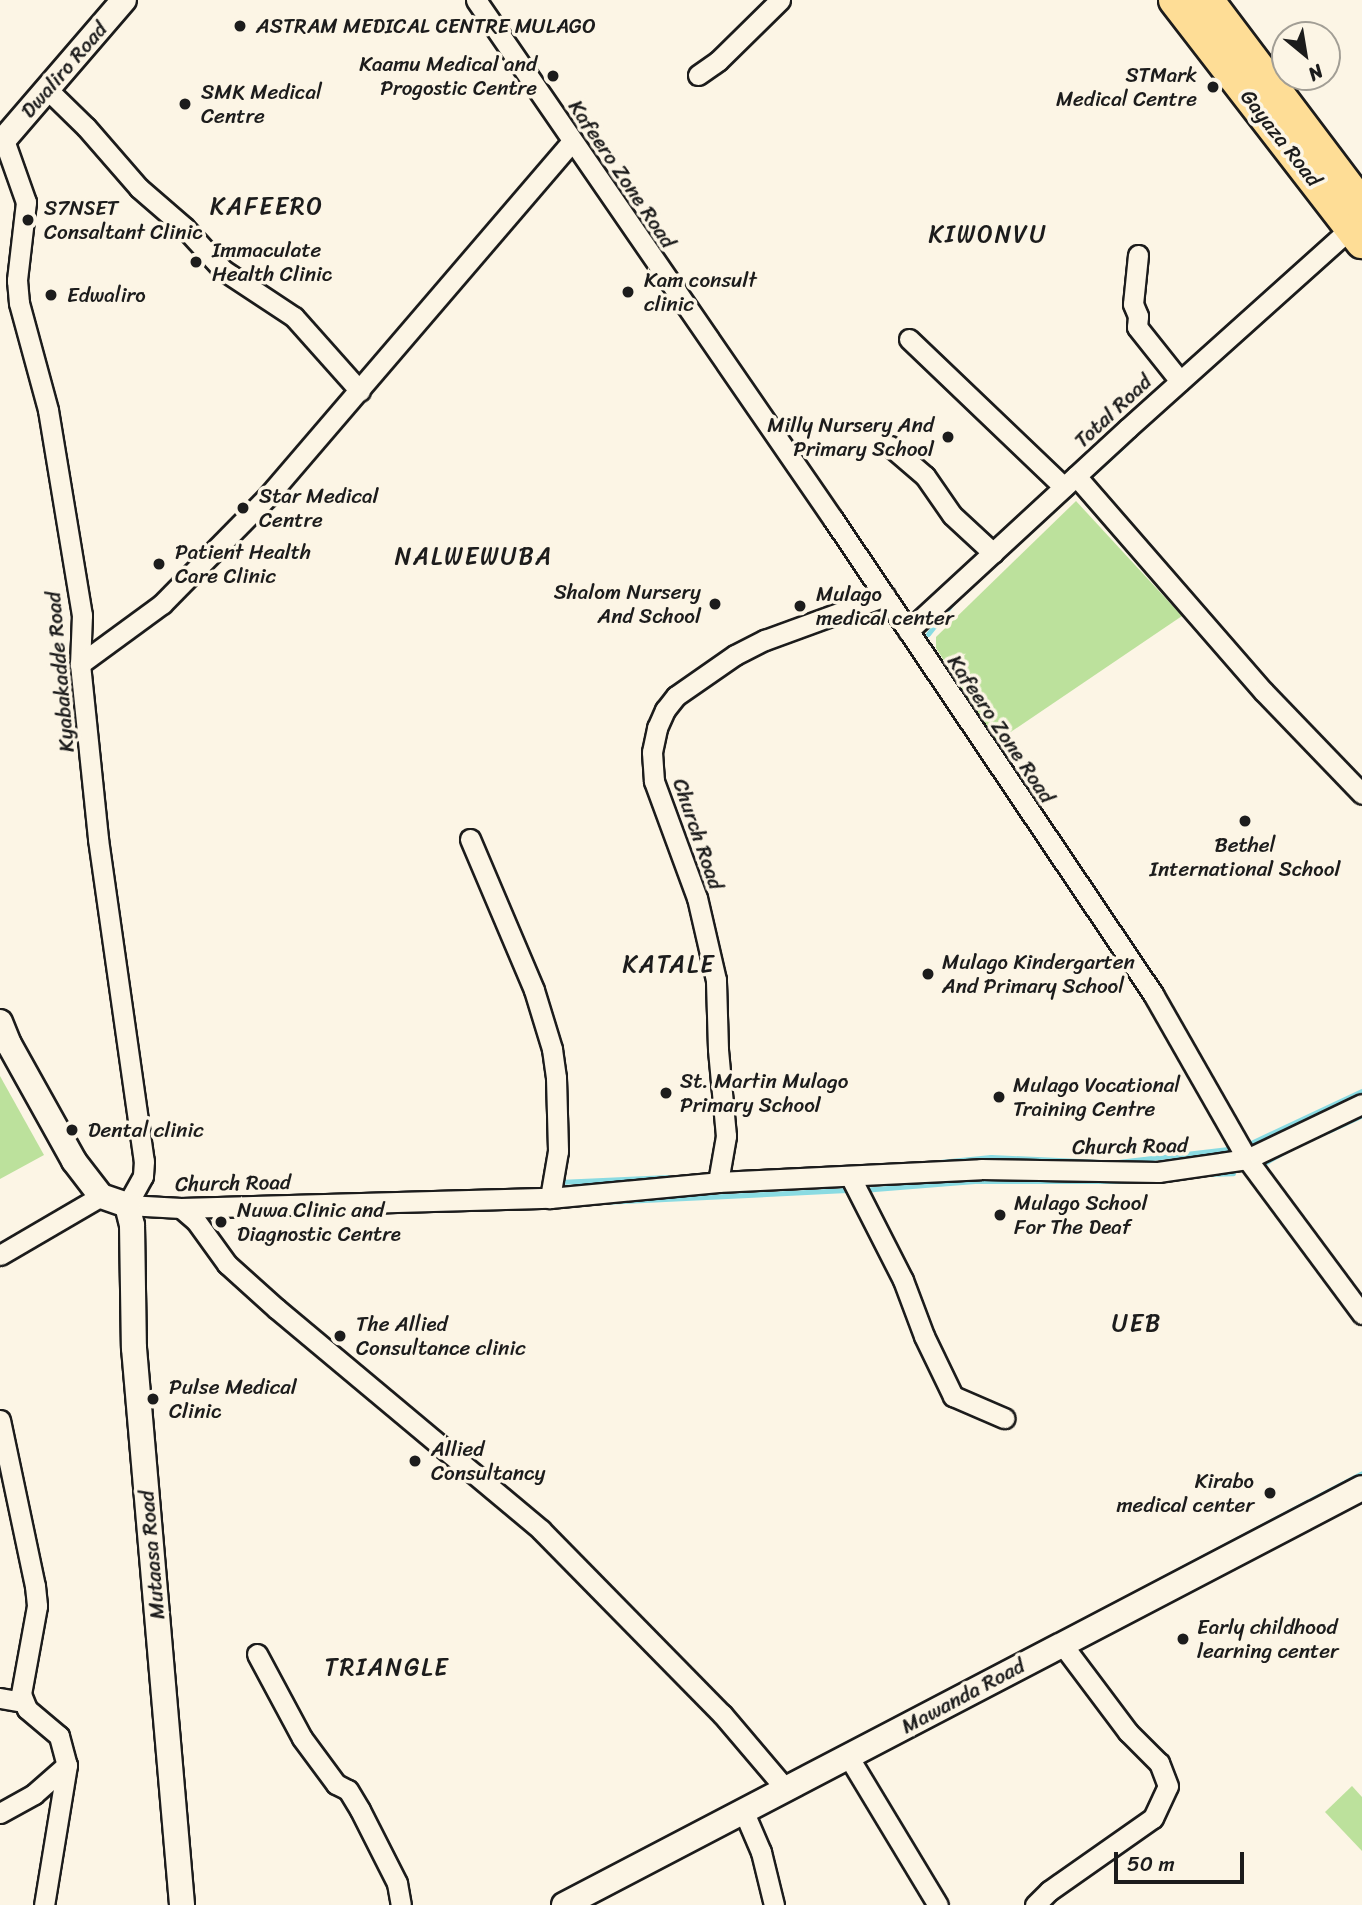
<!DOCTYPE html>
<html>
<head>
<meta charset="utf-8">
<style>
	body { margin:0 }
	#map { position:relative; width:1362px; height:1905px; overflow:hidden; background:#fcf5e5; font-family:Sriracha,sans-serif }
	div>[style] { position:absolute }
	.green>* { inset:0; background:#bce19c }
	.stream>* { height:5px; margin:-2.5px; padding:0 2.5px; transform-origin:2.5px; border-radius:2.5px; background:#8adbe2 }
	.roads { filter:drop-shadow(2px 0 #1c1c1c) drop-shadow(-2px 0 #1c1c1c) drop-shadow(0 2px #1c1c1c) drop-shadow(0 -2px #1c1c1c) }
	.minor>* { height:19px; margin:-9.5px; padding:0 9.5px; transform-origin:9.5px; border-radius:9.5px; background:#fcf5e5 }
	.tertiary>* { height:24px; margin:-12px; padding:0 12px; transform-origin:12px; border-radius:12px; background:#fcf5e5 }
	.primary>* { height:32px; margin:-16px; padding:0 16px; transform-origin:16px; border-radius:16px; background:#fedd96 }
	.dots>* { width:19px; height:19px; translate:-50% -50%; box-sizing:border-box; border:4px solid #fcf5e5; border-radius:50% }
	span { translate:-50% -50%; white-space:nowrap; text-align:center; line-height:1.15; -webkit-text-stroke:7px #fcf5e5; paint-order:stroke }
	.poi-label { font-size:21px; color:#1c1c1c }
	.left { translate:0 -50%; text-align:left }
	.right { translate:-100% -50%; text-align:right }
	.street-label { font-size:21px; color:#1c1c1c }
	.quarter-label { font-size:24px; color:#1c1c1c; letter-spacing:2px }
	.north { position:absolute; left:1271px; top:21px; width:70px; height:70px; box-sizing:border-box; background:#fcf5e5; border:2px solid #a29e95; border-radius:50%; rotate:150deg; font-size:19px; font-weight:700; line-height:28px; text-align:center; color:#1c1c1c }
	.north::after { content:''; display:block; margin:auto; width:24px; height:32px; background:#1c1c1c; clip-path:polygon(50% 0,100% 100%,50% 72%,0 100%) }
	.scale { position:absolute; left:1114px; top:1852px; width:130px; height:32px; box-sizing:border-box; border:4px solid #1c1c1c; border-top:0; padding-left:9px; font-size:21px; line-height:24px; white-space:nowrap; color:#1c1c1c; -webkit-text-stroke:5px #fcf5e5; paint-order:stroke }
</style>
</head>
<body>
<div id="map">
	<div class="green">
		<i style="clip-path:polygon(1076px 501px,1182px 616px,996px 742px,936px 648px,936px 637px)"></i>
		<i style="clip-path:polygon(0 1076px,44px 1155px,0 1179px)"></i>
		<i style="clip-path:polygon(1352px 1786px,1362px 1797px,1362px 1851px,1325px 1812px)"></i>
	</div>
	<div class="stream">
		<i style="left:1064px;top:500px;width:86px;rotate:-42.6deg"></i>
		<i style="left:928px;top:634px;width:42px;rotate:-51.8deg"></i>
		<i style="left:1328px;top:1131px;width:38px;rotate:-25deg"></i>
		<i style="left:1253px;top:1142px;width:120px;rotate:-25.1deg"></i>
		<i style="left:940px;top:1162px;width:51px;rotate:-5.6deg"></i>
		<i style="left:991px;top:1157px;width:110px;rotate:2.6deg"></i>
		<i style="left:1118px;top:1162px;width:111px;rotate:-6.7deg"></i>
		<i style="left:1266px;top:1162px;width:22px;rotate:-30deg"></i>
		<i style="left:1208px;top:1174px;width:25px;rotate:-2deg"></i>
		<i style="left:559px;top:1182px;width:109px;rotate:-2.6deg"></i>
		<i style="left:862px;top:1190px;width:113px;rotate:-4.6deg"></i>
		<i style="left:975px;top:1181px;width:153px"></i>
		<i style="left:582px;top:1203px;width:270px;rotate:-2.8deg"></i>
		<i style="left:1146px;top:1587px;width:244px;rotate:-27.8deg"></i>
	</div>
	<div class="roads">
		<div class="minor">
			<i style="left:476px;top:0;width:630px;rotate:55.48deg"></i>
			<i style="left:833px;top:519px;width:573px;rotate:56.03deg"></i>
			<i style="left:1153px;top:994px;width:190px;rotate:60.3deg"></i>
			<i style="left:1247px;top:1159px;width:193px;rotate:53.4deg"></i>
			<i style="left:698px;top:75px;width:24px;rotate:-35deg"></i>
			<i style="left:718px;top:61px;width:87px;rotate:-44.5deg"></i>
			<i style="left:47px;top:89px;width:54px;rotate:44.3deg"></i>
			<i style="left:86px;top:127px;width:81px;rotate:49deg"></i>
			<i style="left:139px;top:188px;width:60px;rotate:40.9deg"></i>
			<i style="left:184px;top:227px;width:58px;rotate:47.8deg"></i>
			<i style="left:223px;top:270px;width:85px;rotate:33.5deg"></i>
			<i style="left:294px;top:317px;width:99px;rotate:48.3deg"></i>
			<i style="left:4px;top:140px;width:66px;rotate:70.5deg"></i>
			<i style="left:26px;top:202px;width:79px;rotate:96.6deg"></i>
			<i style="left:17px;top:280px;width:23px;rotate:85deg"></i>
			<i style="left:19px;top:303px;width:111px;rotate:74.8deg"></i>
			<i style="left:48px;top:410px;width:208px;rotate:80.6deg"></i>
			<i style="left:82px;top:615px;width:49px;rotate:92.3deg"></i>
			<i style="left:80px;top:664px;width:176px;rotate:84.1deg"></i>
			<i style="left:98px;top:839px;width:325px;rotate:81.9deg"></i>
			<i style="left:144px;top:1161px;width:15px;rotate:94deg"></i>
			<i style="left:143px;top:1176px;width:33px;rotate:119deg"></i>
			<i style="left:127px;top:1205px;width:54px;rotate:3.2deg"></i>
			<i style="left:181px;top:1208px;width:369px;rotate:-1.6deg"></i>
			<i style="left:550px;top:1198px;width:169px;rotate:-5.4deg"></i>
			<i style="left:718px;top:1182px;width:263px;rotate:-2.8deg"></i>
			<i style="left:981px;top:1169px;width:177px;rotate:1deg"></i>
			<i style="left:1158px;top:1172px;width:90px;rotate:-8.3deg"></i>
			<i style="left:1247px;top:1159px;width:127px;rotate:-25.6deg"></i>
			<i style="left:1138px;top:255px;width:49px;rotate:95.8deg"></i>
			<i style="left:1133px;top:304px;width:13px;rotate:67deg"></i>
			<i style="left:1138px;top:316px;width:11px;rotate:95deg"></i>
			<i style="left:1137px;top:327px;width:69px;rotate:51.5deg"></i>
			<i style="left:909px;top:339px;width:214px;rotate:43.7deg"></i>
			<i style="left:890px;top:446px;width:46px;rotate:40.6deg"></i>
			<i style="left:925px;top:476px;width:47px;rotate:55.3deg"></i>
			<i style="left:952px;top:515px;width:56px;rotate:42.8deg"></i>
			<i style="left:1076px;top:476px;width:286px;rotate:49deg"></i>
			<i style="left:1264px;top:692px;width:141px;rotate:46.1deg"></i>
			<i style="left:908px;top:631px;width:299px;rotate:-42.7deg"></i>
			<i style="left:1128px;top:428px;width:300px;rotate:-41.9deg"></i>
			<i style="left:80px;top:664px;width:102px;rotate:-36.2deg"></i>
			<i style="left:162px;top:604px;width:151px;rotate:-45.5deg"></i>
			<i style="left:268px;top:496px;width:467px;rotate:-49.4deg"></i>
			<i style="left:470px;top:839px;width:164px;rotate:67deg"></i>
			<i style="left:534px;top:990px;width:62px;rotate:73deg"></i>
			<i style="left:552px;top:1049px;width:29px;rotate:82deg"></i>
			<i style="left:556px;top:1078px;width:73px;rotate:88.4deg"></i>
			<i style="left:558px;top:1151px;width:48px;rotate:99.7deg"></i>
			<i style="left:850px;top:1176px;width:117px;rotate:63deg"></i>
			<i style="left:903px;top:1280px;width:60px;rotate:69.4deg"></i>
			<i style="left:924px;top:1336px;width:67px;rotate:64.2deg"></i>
			<i style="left:953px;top:1396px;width:56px;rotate:23.3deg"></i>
			<i style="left:718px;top:1182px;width:47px;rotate:-80.1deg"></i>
			<i style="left:726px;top:1136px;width:87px;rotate:-95.3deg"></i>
			<i style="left:718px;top:1049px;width:69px;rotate:-91.7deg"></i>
			<i style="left:716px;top:980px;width:84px;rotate:-103deg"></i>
			<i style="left:697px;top:898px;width:125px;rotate:-110.2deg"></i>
			<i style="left:654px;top:781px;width:29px;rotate:-94deg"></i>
			<i style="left:652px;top:752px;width:25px;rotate:-78deg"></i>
			<i style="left:657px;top:728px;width:20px;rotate:-66deg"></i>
			<i style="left:665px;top:710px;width:18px;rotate:-52deg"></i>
			<i style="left:676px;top:696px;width:72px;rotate:-34.8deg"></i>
			<i style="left:735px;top:655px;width:34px;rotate:-27deg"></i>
			<i style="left:765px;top:640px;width:128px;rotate:-20.1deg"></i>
			<i style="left:181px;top:1208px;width:20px;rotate:41deg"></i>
			<i style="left:196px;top:1221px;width:53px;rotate:54.2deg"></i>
			<i style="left:227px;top:1264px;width:67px;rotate:42deg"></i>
			<i style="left:277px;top:1309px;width:344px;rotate:39.9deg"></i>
			<i style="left:541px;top:1530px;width:258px;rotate:45.5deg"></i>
			<i style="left:722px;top:1714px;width:96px;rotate:49.7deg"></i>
			<i style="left:0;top:1255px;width:117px;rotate:-30.3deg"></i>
			<i style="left:0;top:1420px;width:170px;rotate:78.1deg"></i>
			<i style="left:35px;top:1586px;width:20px;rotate:84deg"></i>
			<i style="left:37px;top:1606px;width:89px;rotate:100.3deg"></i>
			<i style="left:21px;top:1694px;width:16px;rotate:68deg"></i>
			<i style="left:27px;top:1709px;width:42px;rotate:40.2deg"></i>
			<i style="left:59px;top:1736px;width:30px;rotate:75deg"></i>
			<i style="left:67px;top:1765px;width:142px;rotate:99.3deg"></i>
			<i style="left:257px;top:1654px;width:95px;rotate:61.8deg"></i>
			<i style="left:302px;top:1738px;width:57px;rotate:53.5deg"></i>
			<i style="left:336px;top:1784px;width:13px;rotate:27deg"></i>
			<i style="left:348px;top:1790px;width:23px;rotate:59deg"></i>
			<i style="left:360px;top:1810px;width:82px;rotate:63.1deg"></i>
			<i style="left:397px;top:1883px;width:22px;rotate:80deg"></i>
			<i style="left:0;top:1698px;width:23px;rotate:10deg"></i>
			<i style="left:848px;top:1756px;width:174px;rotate:58.9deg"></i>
			<i style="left:743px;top:1810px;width:46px;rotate:66.8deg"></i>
			<i style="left:761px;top:1852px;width:55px;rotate:76.2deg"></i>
			<i style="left:0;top:1813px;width:39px;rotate:-29deg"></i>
			<i style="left:34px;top:1794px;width:44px;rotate:-41.3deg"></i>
			<i style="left:1035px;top:1905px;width:20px;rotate:-45deg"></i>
			<i style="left:1049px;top:1891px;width:127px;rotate:-35.1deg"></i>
			<i style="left:1153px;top:1818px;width:35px;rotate:-65deg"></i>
			<i style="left:1168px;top:1786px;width:25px;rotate:-111deg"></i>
			<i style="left:1159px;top:1763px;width:44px;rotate:-135deg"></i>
			<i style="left:1128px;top:1732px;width:110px;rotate:-126.9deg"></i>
		</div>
		<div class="tertiary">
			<i style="left:0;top:144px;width:190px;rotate:-49.3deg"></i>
			<i style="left:0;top:1022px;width:24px;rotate:68deg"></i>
			<i style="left:9px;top:1044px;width:134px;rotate:60.9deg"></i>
			<i style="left:74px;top:1161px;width:44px;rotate:52.4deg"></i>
			<i style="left:101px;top:1196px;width:28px;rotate:19deg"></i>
			<i style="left:127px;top:1205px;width:21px;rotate:76deg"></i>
			<i style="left:132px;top:1225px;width:123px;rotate:89.1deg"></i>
			<i style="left:134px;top:1348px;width:559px;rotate:85.07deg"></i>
			<i style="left:564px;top:1905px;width:900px;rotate:-27.59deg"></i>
		</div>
		<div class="primary">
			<i style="left:1175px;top:0;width:306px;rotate:52.3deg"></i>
			<i style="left:1207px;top:0;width:258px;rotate:53deg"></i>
		</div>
	</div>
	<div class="dots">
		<i style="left:240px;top:26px;background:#1c1c1c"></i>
		<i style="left:553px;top:76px;background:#1c1c1c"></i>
		<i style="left:1213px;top:87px;background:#1c1c1c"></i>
		<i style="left:185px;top:104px;background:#1c1c1c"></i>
		<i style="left:28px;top:220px;background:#1c1c1c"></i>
		<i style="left:196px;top:262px;background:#1c1c1c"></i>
		<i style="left:628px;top:292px;background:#1c1c1c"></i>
		<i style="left:51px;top:295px;background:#1c1c1c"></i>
		<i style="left:948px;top:437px;background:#1c1c1c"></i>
		<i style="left:243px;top:508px;background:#1c1c1c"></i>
		<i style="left:159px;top:564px;background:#1c1c1c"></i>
		<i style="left:715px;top:604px;background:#1c1c1c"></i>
		<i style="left:800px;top:606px;background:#1c1c1c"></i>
		<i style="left:1245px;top:821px;background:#1c1c1c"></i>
		<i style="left:928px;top:974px;background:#1c1c1c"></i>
		<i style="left:666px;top:1093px;background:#1c1c1c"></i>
		<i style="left:999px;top:1097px;background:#1c1c1c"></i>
		<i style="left:72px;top:1130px;background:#1c1c1c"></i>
		<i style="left:1000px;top:1215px;background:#1c1c1c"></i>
		<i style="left:221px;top:1222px;background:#1c1c1c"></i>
		<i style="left:340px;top:1336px;background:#1c1c1c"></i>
		<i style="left:153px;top:1399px;background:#1c1c1c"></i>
		<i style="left:415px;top:1461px;background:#1c1c1c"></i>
		<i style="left:1270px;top:1493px;background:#1c1c1c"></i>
		<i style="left:1183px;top:1639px;background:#1c1c1c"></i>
	</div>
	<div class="poi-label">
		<span class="left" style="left:256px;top:26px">ASTRAM MEDICAL CENTRE MULAGO</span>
		<span class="right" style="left:537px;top:76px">Kaamu Medical and<br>Progostic Centre</span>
		<span class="right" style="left:1197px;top:87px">STMark<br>Medical Centre</span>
		<span class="left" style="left:201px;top:104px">SMK Medical<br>Centre</span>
		<span class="left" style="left:44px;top:220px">S7NSET<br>Consaltant Clinic</span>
		<span class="left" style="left:212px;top:262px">Immaculate<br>Health Clinic</span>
		<span class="left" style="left:644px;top:292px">Kam consult<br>clinic</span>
		<span class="left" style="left:67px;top:295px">Edwaliro</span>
		<span class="right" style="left:934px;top:437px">Milly Nursery And<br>Primary School</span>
		<span class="left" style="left:259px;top:508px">Star Medical<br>Centre</span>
		<span class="left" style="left:175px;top:564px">Patient Health<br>Care Clinic</span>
		<span class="right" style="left:701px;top:604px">Shalom Nursery<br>And School</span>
		<span class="left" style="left:816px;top:606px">Mulago<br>medical center</span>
		<span style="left:1245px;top:857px">Bethel<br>International School</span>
		<span class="left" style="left:942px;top:974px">Mulago Kindergarten<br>And Primary School</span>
		<span class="left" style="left:680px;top:1093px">St. Martin Mulago<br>Primary School</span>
		<span class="left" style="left:1013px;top:1097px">Mulago Vocational<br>Training Centre</span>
		<span class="left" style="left:88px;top:1130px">Dental clinic</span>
		<span class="left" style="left:1014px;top:1215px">Mulago School<br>For The Deaf</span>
		<span class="left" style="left:237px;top:1222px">Nuwa Clinic and<br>Diagnostic Centre</span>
		<span class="left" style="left:356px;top:1336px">The Allied<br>Consultance clinic</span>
		<span class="left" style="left:169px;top:1399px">Pulse Medical<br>Clinic</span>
		<span class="left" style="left:431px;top:1461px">Allied<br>Consultancy</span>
		<span class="right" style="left:1254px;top:1493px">Kirabo<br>medical center</span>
		<span class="left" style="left:1197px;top:1639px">Early childhood<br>learning center</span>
	</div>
	<div class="street-label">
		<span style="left:64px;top:70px;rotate:-49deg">Dwaliro Road</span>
		<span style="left:1281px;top:138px;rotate:52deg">Gayaza Road</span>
		<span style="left:622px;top:174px;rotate:56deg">Kafeero Zone Road</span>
		<span style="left:1113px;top:411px;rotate:-43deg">Total Road</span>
		<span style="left:60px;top:672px;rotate:-95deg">Kyabakadde Road</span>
		<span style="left:1001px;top:729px;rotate:56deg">Kafeero Zone Road</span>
		<span style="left:698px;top:834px;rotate:71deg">Church Road</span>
		<span style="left:1130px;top:1146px;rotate:-1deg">Church Road</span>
		<span style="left:233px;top:1183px;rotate:-1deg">Church Road</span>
		<span style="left:152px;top:1555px;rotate:-95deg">Mutaasa Road</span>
		<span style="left:963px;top:1696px;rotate:-28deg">Mawanda Road</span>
	</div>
	<div class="quarter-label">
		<span style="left:267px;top:207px">KAFEERO</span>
		<span style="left:988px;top:235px">KIWONVU</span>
		<span style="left:474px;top:557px">NALWEWUBA</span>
		<span style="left:669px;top:965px">KATALE</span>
		<span style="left:1137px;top:1324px">UEB</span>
		<span style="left:387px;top:1668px">TRIANGLE</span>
	</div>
	<div class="north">N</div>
	<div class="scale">50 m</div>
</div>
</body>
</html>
